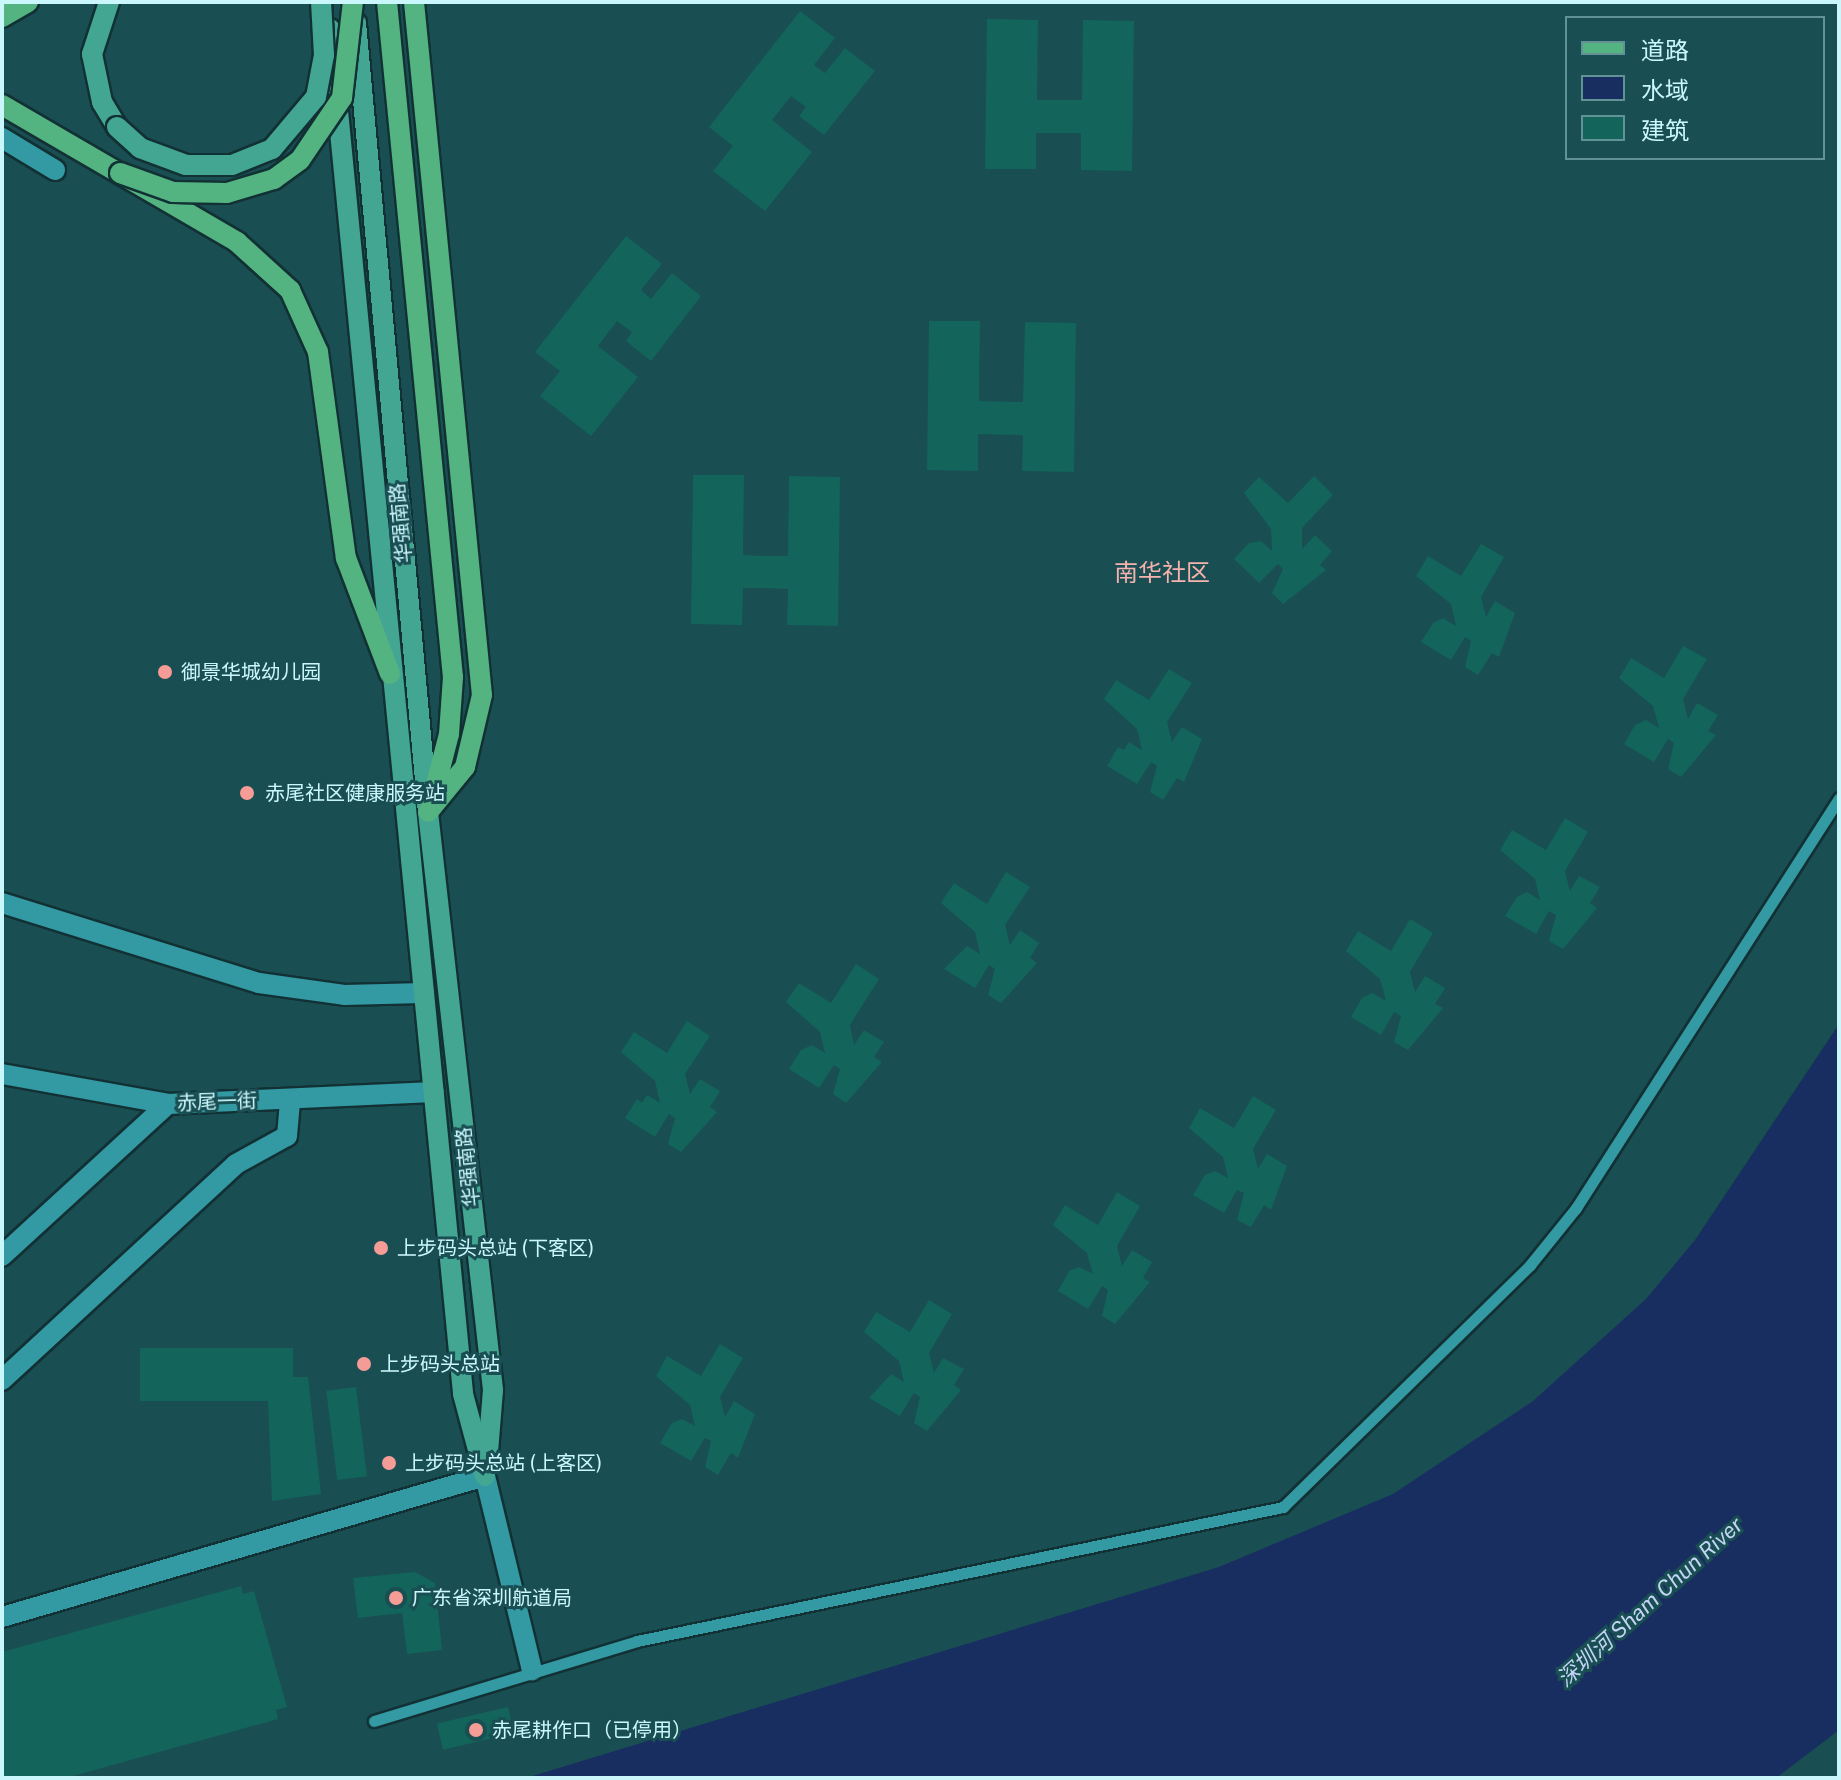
<!DOCTYPE html>
<html>
<head>
<meta charset="utf-8">
<style>
	body { margin:0 }
	#map { position:relative; width:1841px; height:1780px; overflow:hidden; background:#194e53; font-family:"Public Sans","Noto Sans SC",sans-serif }
	div>[style] { position:absolute }
	.water>* { inset:0; background:#182e60 }
	.building>* { inset:0; background:#13645b; transform-origin:0 0 }
	.roads { filter:drop-shadow(2px 0 #123134) drop-shadow(-2px 0 #123134) drop-shadow(0 2px #123134) drop-shadow(0 -2px #123134) }
	.lane>* { height:11px; margin:-5.5px; padding:0 5.5px; transform-origin:5.5px; border-radius:5.5px; background:#3399a3 }
	.street>* { height:20px; margin:-10px; padding:0 10px; transform-origin:10px; border-radius:10px; background:#3399a3 }
	.secondary>* { height:20px; margin:-10px; padding:0 10px; transform-origin:10px; border-radius:10px; background:#43a692 }
	.primary>* { height:20px; margin:-10px; padding:0 10px; transform-origin:10px; border-radius:10px; background:#53b381 }
	.bridges { filter:drop-shadow(2px 0 #123134) drop-shadow(-2px 0 #123134) drop-shadow(0 2px #123134) drop-shadow(0 -2px #123134) }
	.secondary-bridge>* { height:20px; margin:-10px; padding:0 10px; transform-origin:10px; border-radius:10px; background:#43a692 }
	.primary-bridge>* { height:20px; margin:-10px; padding:0 10px; transform-origin:10px; border-radius:10px; background:#53b381 }
	.dots>* { width:22px; height:22px; translate:-50% -50%; box-sizing:border-box; border:4px solid #194e53; border-radius:50% }
	span { translate:-50% -50%; white-space:nowrap; text-align:center; line-height:1.15; -webkit-text-stroke:6px #194e53; paint-order:stroke }
	.street-label { font-size:20px; color:#caf7fb }
	.poi-label { font-size:20px; color:#caf7fb }
	.left { translate:0 -50%; text-align:left }
	.water-label { font-size:22px; color:#c3d4f5; font-style:italic }
	.quarter-label { font-size:24px; color:#f6b2ad }
	.frame { position:absolute; inset:0; border:4px solid #caf7fb; pointer-events:none }
	.legend { position:absolute; left:1565px; top:16px; width:260px; height:144px; box-sizing:border-box; background:#194e53; border:2px solid #609296; margin:0; padding:10px 14px; list-style:none; font-size:24px; color:#caf7fb }
	.legend li { display:flex; align-items:center; gap:16px; height:40px }
	.legend b { width:40px; border:2px solid #609296 }
</style>
</head>
<body>
<div id="map">
	<div class="water">
		<i style="clip-path:polygon(1839px 1024px,1839px 1730px,1776px 1778px,526px 1778px,1219px 1567px,1393px 1494px,1533px 1401px,1646px 1299px,1695px 1240px)"></i>
	</div>
	<div class="building">
		<i style="clip-path:polygon(800px 11px,835px 38px,814px 65px,825px 73px,845px 48px,875px 71px,824px 135px,799px 116px,806px 107px,791px 96px,772px 120px,812px 152px,765px 211px,713px 171px,733px 146px,709px 127px)"></i>
		<i style="clip-path:polygon(987px 19px,1038px 20px,1037px 100px,1082px 100px,1083px 20px,1134px 21px,1132px 171px,1081px 170px,1081px 133px,1036px 133px,1036px 169px,985px 169px)"></i>
		<i style="clip-path:polygon(626px 236px,662px 264px,641px 290px,651px 299px,672px 273px,701px 296px,651px 361px,626px 341px,632px 332px,617px 321px,598px 346px,638px 377px,591px 436px,540px 396px,560px 371px,535px 352px)"></i>
		<i style="clip-path:polygon(929px 321px,980px 321px,979px 401px,1023px 402px,1025px 322px,1076px 323px,1074px 472px,1022px 471px,1023px 435px,978px 434px,978px 471px,927px 470px)"></i>
		<i style="clip-path:polygon(693px 475px,744px 475px,743px 555px,766px 556px,788px 556px,789px 476px,840px 477px,838px 626px,787px 625px,788px 589px,765px 588px,743px 588px,742px 625px,691px 624px)"></i>
		<i style="clip-path:polygon(1314px 476px,1333px 495px,1302px 528px,1302px 549px,1315px 535px,1332px 551px,1320px 565px,1326px 570px,1283px 604px,1272px 593px,1283px 569px,1278px 564px,1259px 583px,1234px 559px,1249px 543px,1261px 541px,1272px 551px,1271px 529px,1244px 493px,1259px 477px,1288px 503px)"></i>
		<i style="clip-path:polygon(1481px 544px,1504px 557px,1481px 597px,1486px 617px,1495px 601px,1515px 613px,1499px 657px,1492px 653px,1478px 675px,1465px 667px,1471px 641px,1465px 637px,1451px 660px,1421px 642px,1433px 623px,1443px 618px,1456px 626px,1451px 604px,1416px 576px,1428px 556px,1461px 576px)"></i>
		<i style="clip-path:polygon(1683px 646px,1707px 659px,1683px 699px,1688px 719px,1697px 703px,1718px 715px,1708px 731px,1716px 735px,1681px 777px,1668px 769px,1674px 743px,1668px 739px,1654px 762px,1624px 744px,1635px 725px,1646px 720px,1659px 728px,1653px 706px,1619px 678px,1631px 658px,1664px 678px)"></i>
		<i style="clip-path:polygon(1169px 669px,1192px 683px,1167px 722px,1172px 742px,1182px 727px,1202px 739px,1184px 782px,1177px 778px,1163px 800px,1150px 792px,1157px 766px,1151px 762px,1137px 784px,1107px 766px,1118px 747px,1124px 750px,1129px 742px,1142px 750px,1137px 729px,1104px 699px,1116px 680px,1149px 700px)"></i>
		<i style="clip-path:polygon(1565px 818px,1588px 832px,1565px 871px,1570px 891px,1579px 876px,1600px 887px,1590px 903px,1597px 908px,1563px 949px,1549px 941px,1556px 915px,1549px 911px,1536px 934px,1505px 916px,1517px 897px,1527px 892px,1540px 900px,1535px 879px,1500px 850px,1512px 830px,1546px 850px)"></i>
		<i style="clip-path:polygon(1006px 872px,1030px 887px,1005px 925px,1010px 945px,1020px 930px,1039px 943px,1030px 958px,1037px 963px,1001px 1003px,988px 995px,995px 969px,989px 965px,975px 988px,944px 969px,967px 946px,980px 954px,975px 932px,941px 903px,954px 883px,987px 904px)"></i>
		<i style="clip-path:polygon(1410px 919px,1433px 933px,1410px 972px,1415px 992px,1425px 976px,1445px 988px,1435px 1004px,1443px 1008px,1408px 1050px,1394px 1042px,1401px 1016px,1394px 1012px,1381px 1035px,1351px 1017px,1362px 998px,1372px 993px,1386px 1001px,1380px 979px,1346px 951px,1358px 931px,1391px 951px)"></i>
		<i style="clip-path:polygon(856px 964px,879px 979px,850px 1025px,854px 1045px,864px 1030px,884px 1042px,874px 1057px,882px 1062px,846px 1103px,833px 1094px,840px 1069px,834px 1065px,819px 1088px,789px 1069px,801px 1050px,812px 1045px,825px 1053px,820px 1032px,786px 1002px,799px 983px,831px 1003px)"></i>
		<i style="clip-path:polygon(687px 1021px,710px 1036px,685px 1074px,690px 1094px,700px 1079px,720px 1091px,710px 1107px,717px 1112px,681px 1152px,668px 1144px,675px 1118px,669px 1114px,655px 1137px,625px 1118px,637px 1099px,642px 1103px,647px 1095px,660px 1103px,655px 1081px,621px 1052px,634px 1032px,667px 1053px)"></i>
		<i style="clip-path:polygon(1253px 1096px,1276px 1110px,1253px 1149px,1258px 1169px,1267px 1154px,1287px 1166px,1271px 1210px,1264px 1205px,1251px 1227px,1237px 1220px,1244px 1193px,1237px 1190px,1224px 1213px,1193px 1195px,1205px 1175px,1215px 1171px,1228px 1178px,1223px 1157px,1189px 1128px,1200px 1108px,1234px 1128px)"></i>
		<i style="clip-path:polygon(1117px 1192px,1140px 1206px,1117px 1246px,1122px 1266px,1132px 1250px,1152px 1262px,1143px 1278px,1150px 1282px,1115px 1324px,1102px 1316px,1108px 1290px,1102px 1286px,1088px 1309px,1058px 1291px,1069px 1271px,1079px 1267px,1093px 1274px,1087px 1253px,1053px 1225px,1065px 1205px,1098px 1225px)"></i>
		<i style="clip-path:polygon(929px 1300px,952px 1314px,929px 1353px,934px 1373px,943px 1358px,964px 1369px,954px 1385px,961px 1390px,927px 1431px,914px 1423px,920px 1397px,914px 1393px,900px 1416px,869px 1398px,891px 1374px,904px 1382px,899px 1361px,864px 1332px,876px 1312px,910px 1332px)"></i>
		<i style="clip-path:polygon(720px 1344px,743px 1358px,720px 1397px,725px 1417px,734px 1401px,755px 1414px,738px 1458px,731px 1453px,718px 1475px,705px 1467px,711px 1441px,705px 1438px,691px 1461px,660px 1443px,672px 1423px,682px 1419px,695px 1426px,690px 1405px,656px 1376px,667px 1356px,701px 1376px)"></i>
		<i style="clip-path:polygon(140px 1348px,293px 1348px,293px 1377px,308px 1377px,321px 1494px,272px 1501px,268px 1401px,140px 1401px)"></i>
		<i style="left:356px;top:1387px;width:90px;height:30px;rotate:83deg"></i>
		<i style="clip-path:polygon(415px 1572px,435px 1583px,442px 1650px,407px 1654px,402px 1613px,358px 1618px,353px 1578px)"></i>
		<i style="clip-path:polygon(241px 1586px,243px 1594px,254px 1591px,287px 1707px,276px 1710px,278px 1719px,66px 1778px,2px 1778px,2px 1652px)"></i>
		<i style="left:508px;top:1707px;width:27px;height:73px;rotate:77deg"></i>
	</div>
	<div class="roads">
		<div class="lane">
			<i style="left:374px;top:1721px;width:275px;rotate:-16.9deg"></i>
			<i style="left:637px;top:1641px;width:660px;rotate:-11.72deg"></i>
			<i style="left:1283px;top:1507px;width:346px;rotate:-44.4deg"></i>
			<i style="left:1530px;top:1265px;width:73px;rotate:-51.1deg"></i>
			<i style="left:1576px;top:1208px;width:487px;rotate:-57.3deg"></i>
		</div>
		<div class="street">
			<i style="left:2px;top:138px;width:62px;rotate:31.1deg"></i>
			<i style="left:2px;top:903px;width:269px;rotate:17.3deg"></i>
			<i style="left:259px;top:983px;width:86px;rotate:8deg"></i>
			<i style="left:344px;top:995px;width:80px;rotate:-1.4deg"></i>
			<i style="left:2px;top:1074px;width:169px;rotate:10.2deg"></i>
			<i style="left:168px;top:1104px;width:266px;rotate:-2.6deg"></i>
			<i style="left:2px;top:1256px;width:225px;rotate:-42.5deg"></i>
			<i style="left:2px;top:1380px;width:318px;rotate:-42.7deg"></i>
			<i style="left:236px;top:1164px;width:58px;rotate:-28.8deg"></i>
			<i style="left:287px;top:1136px;width:37px;rotate:-85deg"></i>
			<i style="left:2px;top:1617px;width:503px;rotate:-16.27deg"></i>
			<i style="left:485px;top:1476px;width:200px;rotate:76.4deg"></i>
		</div>
		<div class="secondary">
			<i style="left:109px;top:2px;width:55px;rotate:108.1deg"></i>
			<i style="left:92px;top:54px;width:49px;rotate:78.2deg"></i>
			<i style="left:102px;top:102px;width:29px;rotate:59deg"></i>
			<i style="left:356px;top:23px;width:792px;rotate:84.79deg"></i>
			<i style="left:428px;top:812px;width:582px;rotate:83.58deg"></i>
			<i style="left:493px;top:1390px;width:74px;rotate:94.6deg"></i>
			<i style="left:330px;top:29px;width:1371px;rotate:84.43deg"></i>
			<i style="left:463px;top:1394px;width:85px;rotate:75deg"></i>
		</div>
		<div class="primary">
			<i style="left:387px;top:2px;width:678px;rotate:84.42deg"></i>
			<i style="left:453px;top:677px;width:57px;rotate:94deg"></i>
			<i style="left:449px;top:734px;width:76px;rotate:104.4deg"></i>
			<i style="left:414px;top:2px;width:696px;rotate:84.4deg"></i>
			<i style="left:482px;top:695px;width:74px;rotate:103.3deg"></i>
			<i style="left:465px;top:767px;width:58px;rotate:129.4deg"></i>
			<i style="left:2px;top:17px;width:30px;rotate:-30deg"></i>
			<i style="left:2px;top:105px;width:272px;rotate:30.2deg"></i>
			<i style="left:237px;top:242px;width:72px;rotate:42.2deg"></i>
			<i style="left:290px;top:290px;width:68px;rotate:65.7deg"></i>
			<i style="left:318px;top:352px;width:208px;rotate:82.3deg"></i>
			<i style="left:346px;top:558px;width:124px;rotate:69.2deg"></i>
		</div>
	</div>
	<div class="bridges">
		<div class="secondary-bridge">
			<i style="left:117px;top:127px;width:31px;rotate:42deg"></i>
			<i style="left:140px;top:148px;width:49px;rotate:20.3deg"></i>
			<i style="left:186px;top:165px;width:46px"></i>
			<i style="left:232px;top:165px;width:43px;rotate:-21.8deg"></i>
			<i style="left:272px;top:149px;width:68px;rotate:-49.8deg"></i>
			<i style="left:316px;top:97px;width:43px;rotate:-79.2deg"></i>
			<i style="left:324px;top:55px;width:53px;rotate:-93.2deg"></i>
		</div>
		<div class="primary-bridge">
			<i style="left:120px;top:173px;width:56px;rotate:19.7deg"></i>
			<i style="left:173px;top:192px;width:54px;rotate:1.1deg"></i>
			<i style="left:227px;top:193px;width:49px;rotate:-16.6deg"></i>
			<i style="left:274px;top:179px;width:32px;rotate:-36deg"></i>
			<i style="left:300px;top:160px;width:75px;rotate:-55.9deg"></i>
			<i style="left:342px;top:98px;width:97px;rotate:-83.5deg"></i>
		</div>
	</div>
	<div class="dots">
		<i style="left:165px;top:672px;background:#f59c96"></i>
		<i style="left:247px;top:793px;background:#f59c96"></i>
		<i style="left:381px;top:1248px;background:#f59c96"></i>
		<i style="left:364px;top:1364px;background:#f59c96"></i>
		<i style="left:389px;top:1463px;background:#f59c96"></i>
		<i style="left:396px;top:1598px;background:#f59c96"></i>
		<i style="left:476px;top:1730px;background:#f59c96"></i>
	</div>
	<div class="street-label">
		<span style="left:401px;top:523px;rotate:-95deg">华强南路</span>
		<span style="left:217px;top:1102px;rotate:-2deg">赤尾一街</span>
		<span style="left:468px;top:1167px;rotate:-96deg">华强南路</span>
	</div>
	<div class="poi-label">
		<span class="left" style="left:181px;top:672px">御景华城幼儿园</span>
		<span class="left" style="left:265px;top:793px">赤尾社区健康服务站</span>
		<span class="left" style="left:397px;top:1248px">上步码头总站 (下客区)</span>
		<span class="left" style="left:380px;top:1364px">上步码头总站</span>
		<span class="left" style="left:405px;top:1463px">上步码头总站 (上客区)</span>
		<span class="left" style="left:412px;top:1598px">广东省深圳航道局</span>
		<span class="left" style="left:492px;top:1730px">赤尾耕作口（已停用）</span>
	</div>
	<div class="water-label">
		<span style="left:1650px;top:1602px;rotate:-42deg">深圳河 Sham Chun River</span>
	</div>
	<div class="quarter-label">
		<span style="left:1162px;top:573px">南华社区</span>
	</div>
	<div class="frame"></div>
	<ul class="legend">
	<li><b style="height:10px;background:#53b381"></b>道路</li>
	<li><b style="height:22px;background:#182e60"></b>水域</li>
	<li><b style="height:22px;background:#13645b"></b>建筑</li>
	</ul>
</div>
</body>
</html>
